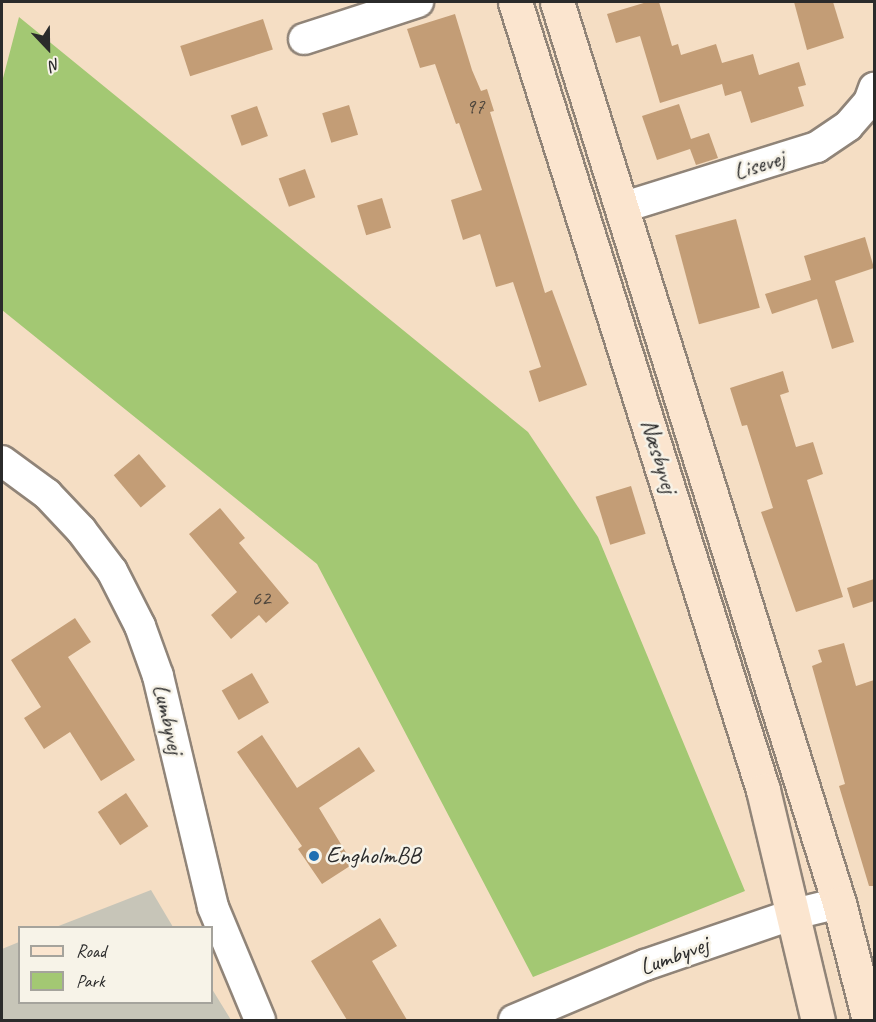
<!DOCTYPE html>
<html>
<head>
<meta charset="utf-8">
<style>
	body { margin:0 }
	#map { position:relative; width:876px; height:1022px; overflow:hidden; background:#f5dec4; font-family:Caveat,sans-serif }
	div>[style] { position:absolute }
	.industrial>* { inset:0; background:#c7c5b8 }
	.green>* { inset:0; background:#a3c873 }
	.building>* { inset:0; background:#c39d76; transform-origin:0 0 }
	.roads { filter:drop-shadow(2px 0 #908478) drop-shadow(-2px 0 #908478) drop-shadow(0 2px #908478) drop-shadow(0 -2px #908478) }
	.street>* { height:30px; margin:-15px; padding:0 15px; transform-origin:15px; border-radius:15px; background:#fff }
	.secondary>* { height:33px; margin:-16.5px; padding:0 16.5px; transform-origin:16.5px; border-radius:16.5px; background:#fbe5cf }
	.dots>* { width:16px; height:16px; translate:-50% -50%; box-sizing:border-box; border:3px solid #f7f3e8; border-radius:50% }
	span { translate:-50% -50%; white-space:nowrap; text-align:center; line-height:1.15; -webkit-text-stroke:5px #f7f3e8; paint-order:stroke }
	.number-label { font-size:21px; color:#51483e }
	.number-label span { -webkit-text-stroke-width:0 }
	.street-label { font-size:24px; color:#2b2b2b }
	.poi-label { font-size:24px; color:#2b2b2b }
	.left { translate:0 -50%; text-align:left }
	.frame { position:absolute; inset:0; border:3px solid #2b2b2b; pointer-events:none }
	.legend { position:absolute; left:18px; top:926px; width:195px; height:78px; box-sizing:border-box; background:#f7f3e8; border:2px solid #a5a39c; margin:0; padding:8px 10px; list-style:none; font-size:18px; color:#2b2b2b }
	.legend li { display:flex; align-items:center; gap:12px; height:30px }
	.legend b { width:30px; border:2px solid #a5a39c }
	.north { position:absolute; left:18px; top:18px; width:60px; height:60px; -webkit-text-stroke:4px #f7f3e8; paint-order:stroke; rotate:158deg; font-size:16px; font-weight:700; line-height:24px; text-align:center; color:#2b2b2b }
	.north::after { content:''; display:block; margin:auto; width:21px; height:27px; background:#2b2b2b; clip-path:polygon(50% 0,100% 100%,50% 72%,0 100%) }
</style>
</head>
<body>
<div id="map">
	<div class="industrial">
		<i style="clip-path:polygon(151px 890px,173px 927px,56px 927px)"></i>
		<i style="clip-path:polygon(19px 942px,20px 1002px,212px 1002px,212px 989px,231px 1020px,2px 1020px,2px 949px)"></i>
	</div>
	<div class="green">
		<i style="clip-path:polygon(19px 17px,528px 432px,598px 537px,745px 891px,533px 977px,317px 564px,2px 310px,2px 82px)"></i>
	</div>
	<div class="building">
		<i style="clip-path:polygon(647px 2px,659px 2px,672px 46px,678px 44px,681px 55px,716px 44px,722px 63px,753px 54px,759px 75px,799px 62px,806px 85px,798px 87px,804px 106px,751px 123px,741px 91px,725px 96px,722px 84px,660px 103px,640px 36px,616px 43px,607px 14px)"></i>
		<i style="clip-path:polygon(794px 2px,833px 2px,844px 38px,807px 50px)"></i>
		<i style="clip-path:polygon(455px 14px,472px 70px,481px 91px,487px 89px,494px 111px,490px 112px,545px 293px,552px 290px,587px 385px,539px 402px,529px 371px,541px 367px,513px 282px,496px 287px,480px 234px,463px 240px,451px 200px,482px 190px,459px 123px,456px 124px,435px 64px,420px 68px,407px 29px)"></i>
		<i style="left:263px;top:19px;width:32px;height:87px;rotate:72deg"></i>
		<i style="clip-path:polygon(679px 104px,691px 139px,709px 133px,718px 158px,696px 165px,690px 149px,657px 160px,642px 116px)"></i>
		<i style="left:349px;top:105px;width:31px;height:28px;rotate:73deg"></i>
		<i style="left:257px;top:106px;width:32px;height:28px;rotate:70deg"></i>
		<i style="left:305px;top:169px;width:30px;height:28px;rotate:70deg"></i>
		<i style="left:382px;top:198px;width:31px;height:26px;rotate:73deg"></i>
		<i style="left:736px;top:219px;width:92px;height:63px;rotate:75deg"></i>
		<i style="clip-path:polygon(865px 237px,874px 268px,835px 281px,854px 342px,832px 349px,817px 299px,772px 314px,765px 294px,811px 280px,804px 256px)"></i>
		<i style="clip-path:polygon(783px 371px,789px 392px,780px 395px,796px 447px,813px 442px,823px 474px,807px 480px,843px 597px,796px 612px,761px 512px,773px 508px,747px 425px,742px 426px,730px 388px)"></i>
		<i style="left:139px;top:454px;width:42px;height:33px;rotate:50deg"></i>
		<i style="left:631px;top:486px;width:50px;height:37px;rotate:73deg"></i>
		<i style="clip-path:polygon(220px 508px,245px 538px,239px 543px,289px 603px,266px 623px,259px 615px,231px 639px,211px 615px,237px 592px,189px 534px)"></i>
		<i style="clip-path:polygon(874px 579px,874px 601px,853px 608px,847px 588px)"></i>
		<i style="clip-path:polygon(75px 618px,91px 642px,68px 657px,135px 760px,101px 781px,70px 732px,44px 749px,24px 718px,41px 707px,11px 660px)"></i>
		<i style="clip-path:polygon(844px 643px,856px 686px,874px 680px,874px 886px,869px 886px,839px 786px,845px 784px,812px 666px,822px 662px,818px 650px)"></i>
		<i style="left:252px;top:673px;width:34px;height:35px;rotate:60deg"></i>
		<i style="clip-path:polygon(262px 735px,297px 788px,359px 747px,375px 771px,319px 808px,353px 864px,322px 884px,298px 849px,302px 846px,237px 752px)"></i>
		<i style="left:126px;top:793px;width:40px;height:34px;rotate:56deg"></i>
		<i style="clip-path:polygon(380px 918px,397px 946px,372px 961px,407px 1020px,347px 1020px,311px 961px)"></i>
	</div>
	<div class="roads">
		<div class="street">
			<i style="left:304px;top:39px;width:120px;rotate:-18deg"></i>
			<i style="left:621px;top:208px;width:205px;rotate:-17.3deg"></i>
			<i style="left:817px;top:147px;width:37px;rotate:-34deg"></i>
			<i style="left:848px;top:126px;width:32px;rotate:-49deg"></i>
			<i style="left:869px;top:102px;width:15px;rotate:-70deg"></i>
			<i style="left:2px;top:461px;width:56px;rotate:36.3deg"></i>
			<i style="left:47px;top:494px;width:50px;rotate:46.6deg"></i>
			<i style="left:81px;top:530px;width:51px;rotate:52.9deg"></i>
			<i style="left:112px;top:571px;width:62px;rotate:63deg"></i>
			<i style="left:140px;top:626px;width:53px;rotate:70.2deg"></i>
			<i style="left:158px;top:676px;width:237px;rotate:76.6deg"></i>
			<i style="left:213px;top:907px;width:122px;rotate:67.4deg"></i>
			<i style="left:514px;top:1020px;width:142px;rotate:-22.8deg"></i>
			<i style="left:645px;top:965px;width:157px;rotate:-18.9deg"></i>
			<i style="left:794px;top:914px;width:46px;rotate:-13.7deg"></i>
		</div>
		<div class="secondary">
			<i style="left:515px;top:2px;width:826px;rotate:72.53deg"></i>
			<i style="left:763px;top:790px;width:236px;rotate:76.6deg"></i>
			<i style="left:557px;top:2px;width:944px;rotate:72.62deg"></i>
			<i style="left:839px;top:903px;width:121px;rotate:75.6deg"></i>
		</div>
	</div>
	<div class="dots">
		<i style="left:314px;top:856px;background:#1f6fb2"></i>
	</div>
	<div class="number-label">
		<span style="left:475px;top:106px">97</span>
		<span style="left:261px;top:598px">62</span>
	</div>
	<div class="street-label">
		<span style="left:759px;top:165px;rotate:-17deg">Lisevej</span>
		<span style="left:659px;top:456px;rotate:73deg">Næsbyvej</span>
		<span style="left:168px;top:719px;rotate:77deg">Lumbyvej</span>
		<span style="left:674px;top:956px;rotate:-20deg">Lumbyvej</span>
	</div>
	<div class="poi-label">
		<span class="left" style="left:326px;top:856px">EngholmBB</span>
	</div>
	<div class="frame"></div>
	<ul class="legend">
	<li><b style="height:8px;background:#fbe5cf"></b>Road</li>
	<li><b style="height:16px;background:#a3c873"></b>Park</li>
	</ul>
	<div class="north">N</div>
</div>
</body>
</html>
